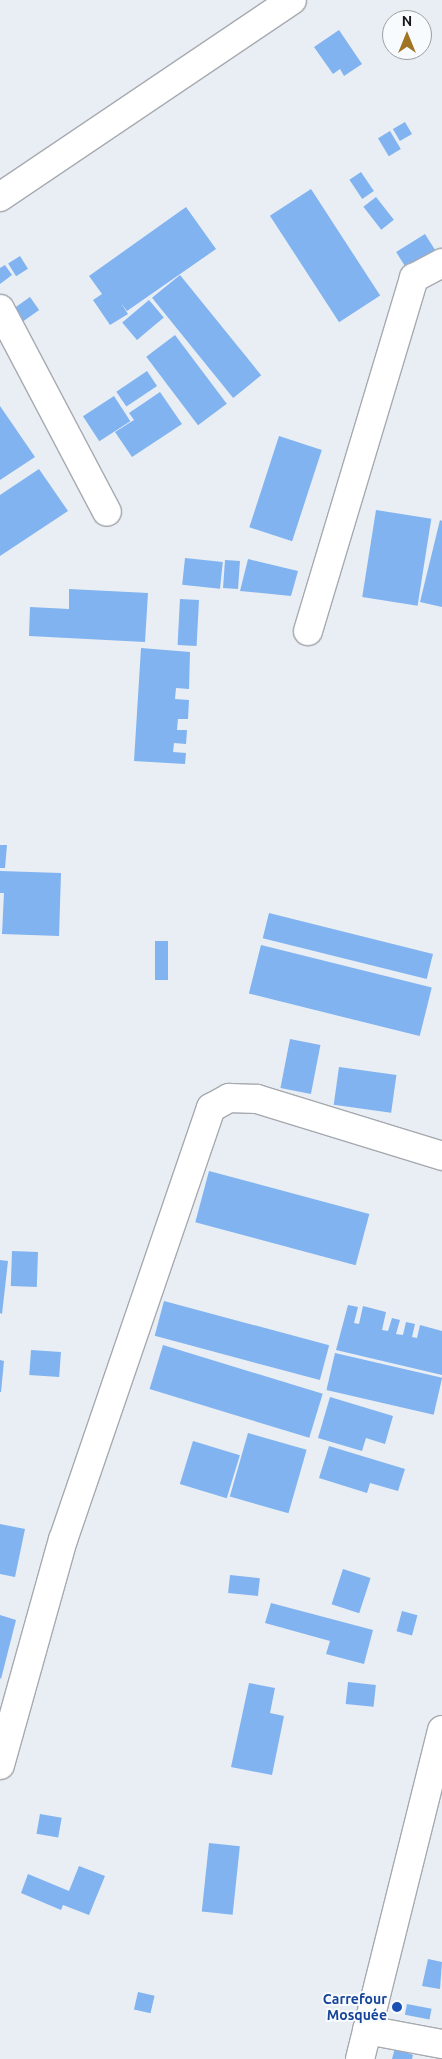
<!DOCTYPE html>
<html>
<head>
<meta charset="utf-8">
<style>
	body { margin:0 }
	#map { position:relative; width:442px; height:2059px; overflow:hidden; background:#e8eef4; font-family:Ubuntu,sans-serif }
	div>[style] { position:absolute }
	.building>* { inset:0; background:#80b3f0; transform-origin:0 0 }
	.roads { filter:drop-shadow(1px 0 #a6aab0) drop-shadow(-1px 0 #a6aab0) drop-shadow(0 1px #a6aab0) drop-shadow(0 -1px #a6aab0) }
	.minor>* { height:28px; margin:-14px; padding:0 14px; transform-origin:14px; border-radius:14px; background:#fff }
	.dots>* { width:14px; height:14px; translate:-50% -50%; box-sizing:border-box; border:2px solid #f8fbfe; border-radius:50% }
	span { translate:-50% -50%; white-space:nowrap; text-align:center; line-height:1.15; -webkit-text-stroke:4px #f8fbfe; paint-order:stroke }
	.transit-label { font-size:14px; color:#164399; font-weight:700 }
	.right { translate:-100% -50%; text-align:right }
	.north { position:absolute; left:382px; top:10px; width:50px; height:50px; box-sizing:border-box; background:#f8fbfe; border:1px solid #9da0a2; border-radius:50%; rotate:0deg; font-size:14px; font-weight:700; line-height:20px; text-align:center; color:#151719 }
	.north::after { content:''; display:block; margin:auto; width:18px; height:22px; background:#9f7424; clip-path:polygon(50% 0,100% 100%,50% 72%,0 100%) }
</style>
</head>
<body>
<div id="map">
	<div class="building">
		<i style="clip-path:polygon(339px 30px,362px 64px,344px 76px,340px 69px,333px 74px,314px 47px)"></i>
		<i style="left:405px;top:122px;width:14px;height:14px;rotate:60deg"></i>
		<i style="left:390px;top:131px;width:21px;height:14px;rotate:59deg"></i>
		<i style="left:361px;top:172px;width:23px;height:14px;rotate:56deg"></i>
		<i style="left:311px;top:189px;width:127px;height:49px;rotate:57deg"></i>
		<i style="left:376px;top:197px;width:29px;height:16px;rotate:52deg"></i>
		<i style="clip-path:polygon(186px 207px,216px 249px,127px 311px,121px 303px,128px 314px,110px 325px,93px 300px,102px 294px,89px 276px)"></i>
		<i style="left:425px;top:234px;width:19px;height:34px;rotate:58deg"></i>
		<i style="left:20px;top:256px;width:15px;height:14px;rotate:58deg"></i>
		<i style="clip-path:polygon(5px 265px,12px 275px,0 284px,0 268px)"></i>
		<i style="left:180px;top:275px;width:129px;height:36px;rotate:51deg"></i>
		<i style="left:30px;top:297px;width:16px;height:23px;rotate:55deg"></i>
		<i style="left:149px;top:300px;width:23px;height:35px;rotate:50deg"></i>
		<i style="left:175px;top:335px;width:86px;height:36px;rotate:53deg"></i>
		<i style="left:147px;top:371px;width:18px;height:37px;rotate:56deg"></i>
		<i style="clip-path:polygon(160px 392px,182px 424px,132px 457px,115px 432px,134px 420px,129px 413px)"></i>
		<i style="left:114px;top:396px;width:30px;height:37px;rotate:57deg"></i>
		<i style="clip-path:polygon(0 406px,35px 457px,0 480px)"></i>
		<i style="left:279px;top:436px;width:45px;height:96px;rotate:18deg"></i>
		<i style="clip-path:polygon(39px 469px,68px 511px,0 556px,0 495px)"></i>
		<i style="left:376px;top:510px;width:56px;height:88px;rotate:9deg"></i>
		<i style="clip-path:polygon(440px 520px,442px 521px,442px 607px,420px 602px)"></i>
		<i style="left:185px;top:558px;width:38px;height:27px;rotate:6deg"></i>
		<i style="clip-path:polygon(248px 559px,298px 571px,291px 596px,240px 591px)"></i>
		<i style="left:225px;top:560px;width:15px;height:28px;rotate:4deg"></i>
		<i style="clip-path:polygon(69px 589px,148px 593px,145px 642px,29px 636px,30px 607px,69px 609px)"></i>
		<i style="left:180px;top:599px;width:19px;height:46px;rotate:3deg"></i>
		<i style="clip-path:polygon(141px 648px,190px 652px,189px 689px,176px 688px,175px 699px,189px 700px,188px 719px,178px 719px,177px 730px,187px 730px,186px 744px,174px 743px,173px 752px,186px 753px,185px 764px,134px 761px)"></i>
		<i style="clip-path:polygon(0 845px,7px 845px,5px 868px,0 868px)"></i>
		<i style="clip-path:polygon(0 871px,61px 873px,59px 936px,2px 934px,4px 893px,0 893px)"></i>
		<i style="left:269px;top:913px;width:169px;height:26px;rotate:14deg"></i>
		<i style="left:155px;top:941px;width:13px;height:39px"></i>
		<i style="left:261px;top:945px;width:176px;height:50px;rotate:14deg"></i>
		<i style="left:290px;top:1039px;width:31px;height:50px;rotate:11deg"></i>
		<i style="left:339px;top:1067px;width:58px;height:38px;rotate:8deg"></i>
		<i style="left:209px;top:1171px;width:166px;height:53px;rotate:15deg"></i>
		<i style="left:12px;top:1251px;width:26px;height:35px;rotate:2deg"></i>
		<i style="clip-path:polygon(0 1260px,8px 1261px,2px 1314px,0 1313px)"></i>
		<i style="left:164px;top:1301px;width:171px;height:36px;rotate:15deg"></i>
		<i style="clip-path:polygon(348px 1305px,358px 1307px,354px 1323px,359px 1324px,363px 1306px,386px 1312px,382px 1330px,388px 1331px,392px 1318px,400px 1320px,396px 1334px,403px 1335px,406px 1322px,415px 1324px,412px 1337px,417px 1338px,420px 1325px,442px 1331px,442px 1375px,336px 1350px)"></i>
		<i style="left:163px;top:1345px;width:167px;height:46px;rotate:17deg"></i>
		<i style="left:31px;top:1350px;width:30px;height:25px;rotate:4deg"></i>
		<i style="left:335px;top:1353px;width:110px;height:38px;rotate:13deg"></i>
		<i style="clip-path:polygon(0 1360px,4px 1361px,1px 1392px,0 1392px)"></i>
		<i style="clip-path:polygon(330px 1397px,393px 1416px,385px 1444px,366px 1438px,362px 1451px,318px 1438px)"></i>
		<i style="left:248px;top:1433px;width:61px;height:66px;rotate:16deg"></i>
		<i style="left:193px;top:1441px;width:49px;height:45px;rotate:17deg"></i>
		<i style="clip-path:polygon(329px 1446px,405px 1469px,398px 1491px,370px 1483px,367px 1493px,319px 1478px)"></i>
		<i style="clip-path:polygon(0 1524px,25px 1529px,15px 1577px,0 1574px)"></i>
		<i style="left:343px;top:1569px;width:29px;height:37px;rotate:18deg"></i>
		<i style="left:230px;top:1575px;width:30px;height:18px;rotate:6deg"></i>
		<i style="clip-path:polygon(271px 1603px,373px 1630px,364px 1664px,326px 1654px,330px 1641px,265px 1623px)"></i>
		<i style="left:402px;top:1611px;width:16px;height:21px;rotate:15deg"></i>
		<i style="clip-path:polygon(0 1615px,16px 1620px,1px 1679px,0 1678px)"></i>
		<i style="left:348px;top:1682px;width:28px;height:22px;rotate:6deg"></i>
		<i style="clip-path:polygon(249px 1683px,275px 1688px,270px 1713px,284px 1716px,272px 1775px,231px 1767px)"></i>
		<i style="left:40px;top:1814px;width:22px;height:20px;rotate:10deg"></i>
		<i style="left:209px;top:1843px;width:31px;height:69px;rotate:6deg"></i>
		<i style="clip-path:polygon(79px 1866px,105px 1876px,89px 1915px,63px 1905px,61px 1910px,21px 1893px,28px 1874px,69px 1891px)"></i>
		<i style="clip-path:polygon(428px 1959px,442px 1962px,440px 1989px,422px 1986px)"></i>
		<i style="left:138px;top:1992px;width:17px;height:18px;rotate:13deg"></i>
		<i style="left:407px;top:2004px;width:25px;height:11px;rotate:11deg"></i>
		<i style="clip-path:polygon(395px 2048px,413px 2055px,412px 2059px,392px 2059px)"></i>
	</div>
	<div class="roads">
		<div class="minor">
			<i style="left:0;top:197px;width:352px;rotate:-34deg"></i>
			<i style="left:0;top:309px;width:229px;rotate:62.2deg"></i>
			<i style="left:308px;top:631px;width:369px;rotate:-73.3deg"></i>
			<i style="left:414px;top:278px;width:32px;rotate:-28deg"></i>
			<i style="left:0;top:1765px;width:234px;rotate:-74.4deg"></i>
			<i style="left:63px;top:1540px;width:457px;rotate:-71.1deg"></i>
			<i style="left:211px;top:1108px;width:21px;rotate:-29deg"></i>
			<i style="left:229px;top:1098px;width:28px;rotate:2deg"></i>
			<i style="left:257px;top:1099px;width:194px;rotate:17.1deg"></i>
			<i style="left:367px;top:2030px;width:76px;rotate:10.6deg"></i>
			<i style="left:360px;top:2059px;width:339px;rotate:-76deg"></i>
		</div>
	</div>
	<div class="dots">
		<i style="left:397px;top:2007px;background:#1a4fb4"></i>
	</div>
	<div class="transit-label">
		<span class="right" style="left:387px;top:2007px">Carrefour<br>Mosquée</span>
	</div>
	<div class="north">N</div>
</div>
</body>
</html>
